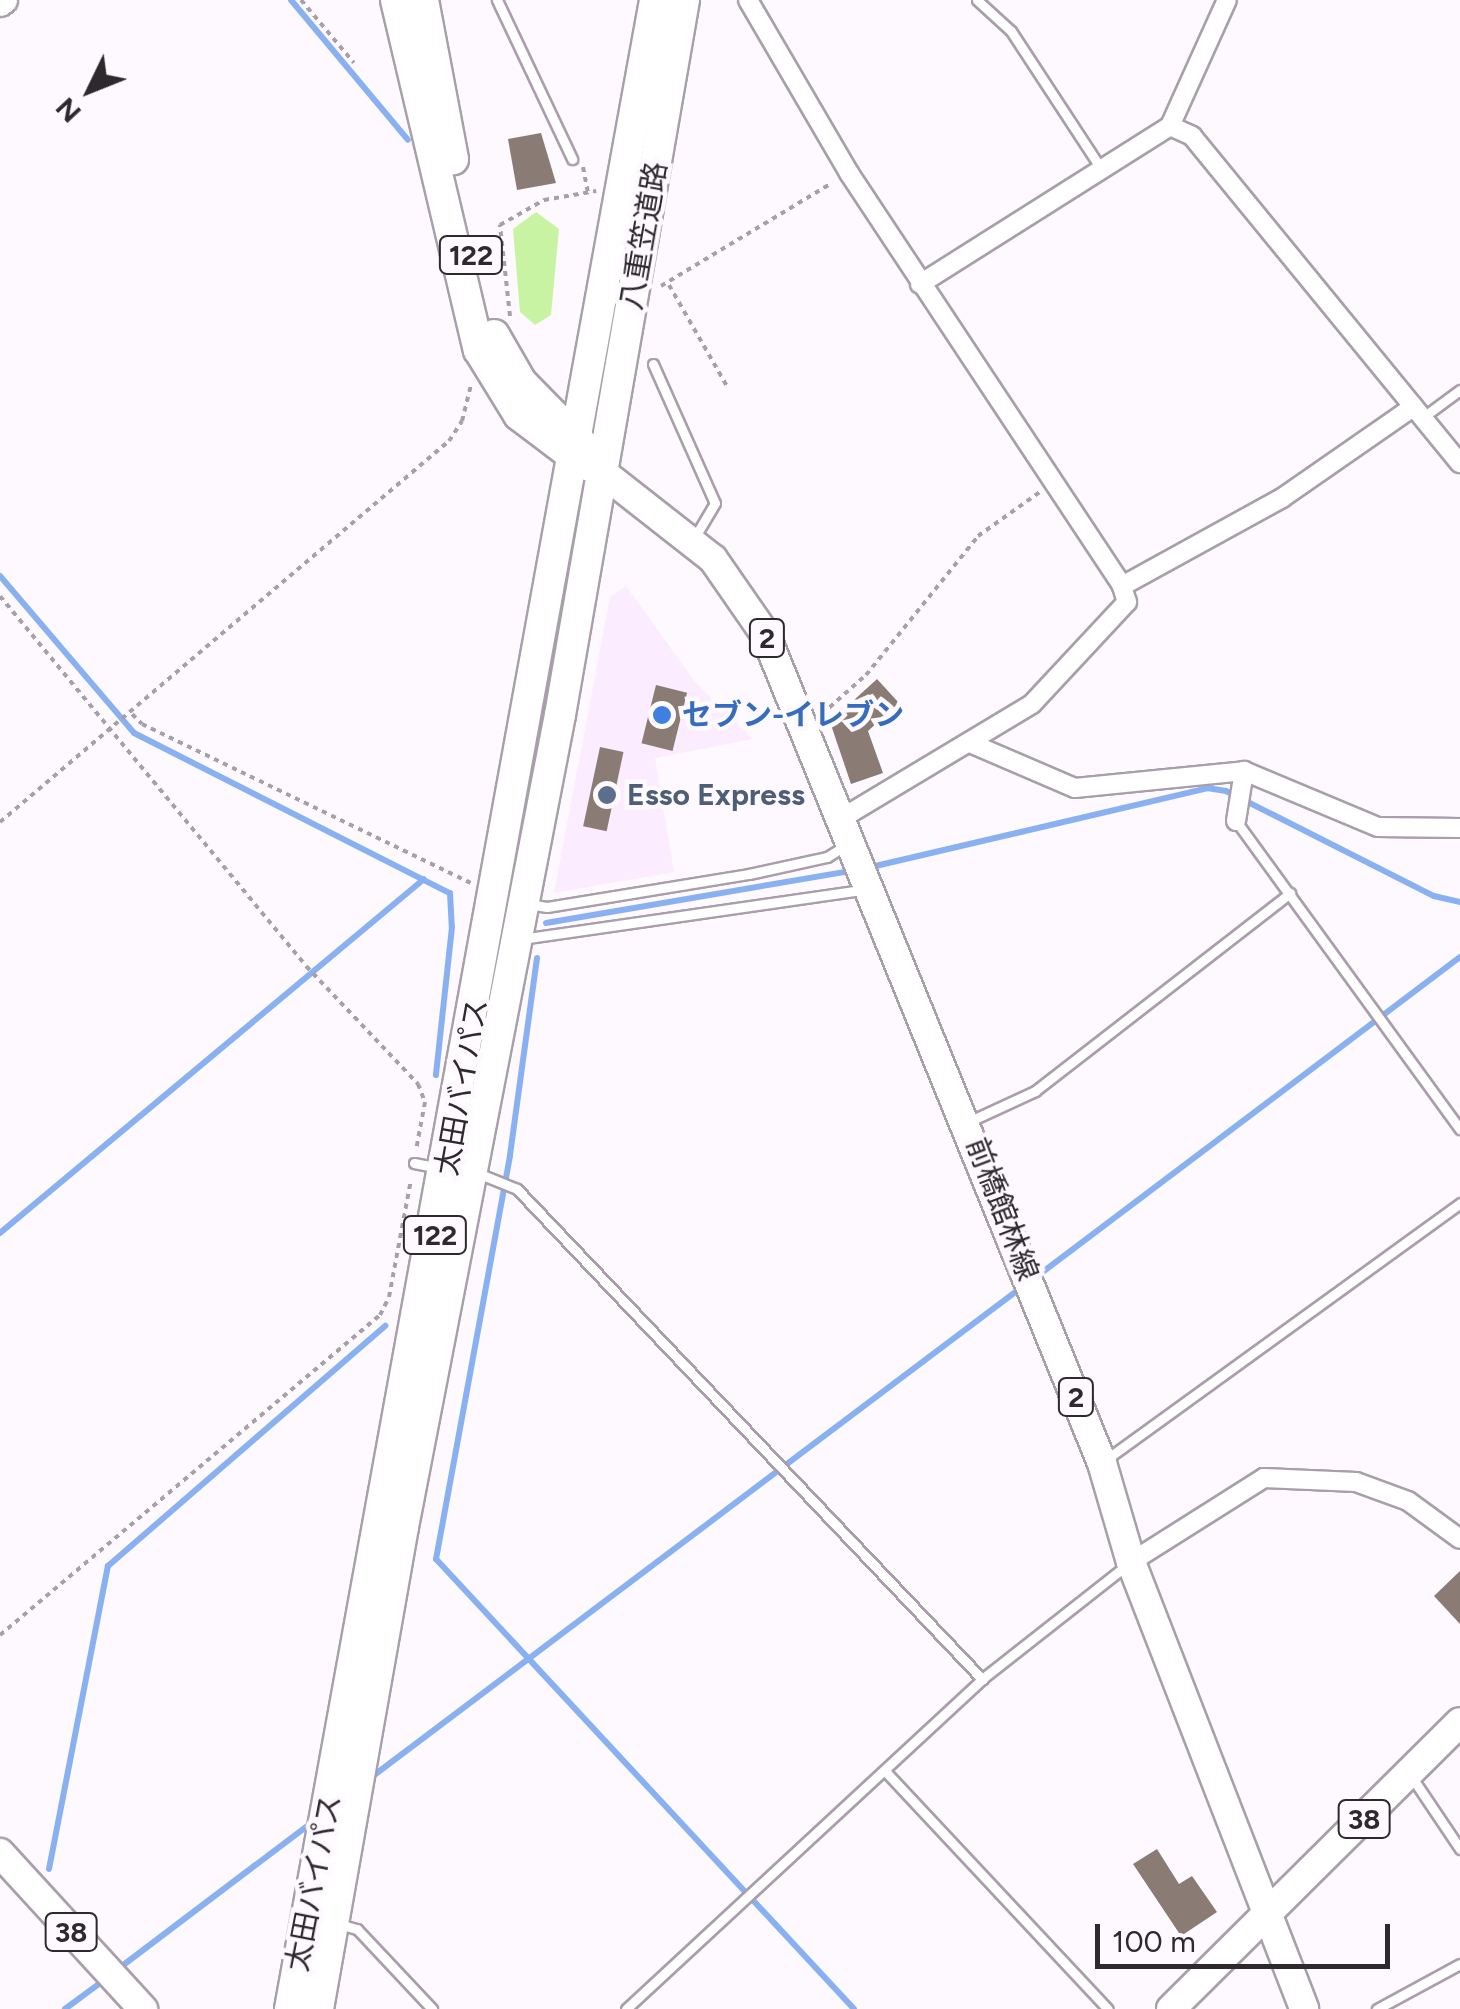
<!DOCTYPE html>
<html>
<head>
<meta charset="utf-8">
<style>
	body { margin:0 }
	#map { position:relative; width:1460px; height:2009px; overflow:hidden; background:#fdf9fe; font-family:Figtree,"Noto Sans JP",sans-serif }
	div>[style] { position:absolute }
	.built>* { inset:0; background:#fcecff }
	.green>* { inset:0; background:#c8f3a2 }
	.stream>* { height:6px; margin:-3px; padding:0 3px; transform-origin:3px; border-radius:3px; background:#89b1f1 }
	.building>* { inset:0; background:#8a7c74; transform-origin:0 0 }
	.path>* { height:4px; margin-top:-2px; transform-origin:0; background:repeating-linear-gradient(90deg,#a5a1a6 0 5px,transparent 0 10px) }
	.roads { filter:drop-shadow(2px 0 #a99fab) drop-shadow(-2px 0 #a99fab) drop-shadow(0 2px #a99fab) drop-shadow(0 -2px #a99fab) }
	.lane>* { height:9px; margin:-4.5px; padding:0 4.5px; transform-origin:4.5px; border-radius:4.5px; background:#fff }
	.street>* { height:18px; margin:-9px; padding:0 9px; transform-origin:9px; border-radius:9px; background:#fff }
	.secondary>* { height:25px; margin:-12.5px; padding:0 12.5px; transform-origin:12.5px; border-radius:12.5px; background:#fff }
	.primary>* { height:28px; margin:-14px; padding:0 14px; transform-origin:14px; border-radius:14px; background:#fff }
	.highway>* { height:30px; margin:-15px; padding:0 15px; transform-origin:15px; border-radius:15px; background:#fff }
	.dots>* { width:28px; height:28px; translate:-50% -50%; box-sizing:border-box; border:5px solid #fdf9fe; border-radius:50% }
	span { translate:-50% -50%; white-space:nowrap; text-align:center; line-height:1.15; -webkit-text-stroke:9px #fdf9fe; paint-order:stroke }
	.shield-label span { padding:2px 8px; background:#fdf9fe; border:2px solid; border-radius:8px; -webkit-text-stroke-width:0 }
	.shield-label { font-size:28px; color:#2d292d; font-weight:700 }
	.street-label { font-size:30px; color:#2d292d }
	.shop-label { font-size:30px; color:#366cbe; font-weight:700 }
	.left { translate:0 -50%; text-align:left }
	.service-label { font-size:30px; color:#4e5e75; font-weight:700 }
	.north { position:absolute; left:40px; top:40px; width:100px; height:100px; -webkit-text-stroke:8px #fdf9fe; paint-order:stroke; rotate:227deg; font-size:28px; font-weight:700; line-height:40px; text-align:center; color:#2d292d }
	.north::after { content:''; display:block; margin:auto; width:35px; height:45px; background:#2d292d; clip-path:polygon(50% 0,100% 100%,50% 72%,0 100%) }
	.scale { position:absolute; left:1095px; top:1924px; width:295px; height:45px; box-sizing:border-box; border:5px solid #2d292d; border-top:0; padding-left:12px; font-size:30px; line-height:35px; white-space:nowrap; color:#2d292d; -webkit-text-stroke:8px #fdf9fe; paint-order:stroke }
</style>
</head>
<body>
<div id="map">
	<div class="built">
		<i style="clip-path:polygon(626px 586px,695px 682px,753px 739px,655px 758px,674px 872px,554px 893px,610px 597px)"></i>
	</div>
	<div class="green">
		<i style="clip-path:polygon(536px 212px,559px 229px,551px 315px,535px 325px,520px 312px,513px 229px)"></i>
	</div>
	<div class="stream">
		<i style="left:291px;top:0;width:182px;rotate:50.1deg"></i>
		<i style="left:0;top:576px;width:206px;rotate:49.5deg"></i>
		<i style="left:134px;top:733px;width:354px;rotate:26.9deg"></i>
		<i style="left:450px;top:893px;width:34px;rotate:87deg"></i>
		<i style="left:452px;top:927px;width:149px;rotate:96.2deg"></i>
		<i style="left:867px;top:868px;width:349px;rotate:-13.2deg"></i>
		<i style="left:1207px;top:788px;width:19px;rotate:9deg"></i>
		<i style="left:1226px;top:791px;width:233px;rotate:26.8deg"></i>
		<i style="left:1434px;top:896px;width:27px;rotate:13deg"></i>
		<i style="left:546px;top:923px;width:314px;rotate:-9.7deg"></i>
		<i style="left:537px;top:958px;width:200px;rotate:97.8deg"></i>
		<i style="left:510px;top:1156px;width:410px;rotate:100.4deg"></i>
		<i style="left:436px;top:1559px;width:614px;rotate:47.11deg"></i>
		<i style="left:0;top:1233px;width:552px;rotate:-39.86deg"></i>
		<i style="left:1036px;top:1277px;width:531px;rotate:-37.04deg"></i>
		<i style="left:369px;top:1779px;width:818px;rotate:-37deg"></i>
		<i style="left:49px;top:1869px;width:309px;rotate:-79deg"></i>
		<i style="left:108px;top:1566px;width:367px;rotate:-40.9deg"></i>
		<i style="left:118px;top:1969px;width:242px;rotate:-37.1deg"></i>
		<i style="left:65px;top:2009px;width:49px;rotate:-36.6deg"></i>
	</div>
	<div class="building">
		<i style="clip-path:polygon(541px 133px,556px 183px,517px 190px,508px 139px)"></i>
		<i style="clip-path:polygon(877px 679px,899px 703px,868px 731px,883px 773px,851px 784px,830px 722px)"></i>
		<i style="left:656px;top:685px;width:32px;height:60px;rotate:14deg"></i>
		<i style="left:600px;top:747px;width:24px;height:81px;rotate:12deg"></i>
		<i style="clip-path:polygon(1460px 1571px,1460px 1624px,1434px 1596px)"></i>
		<i style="clip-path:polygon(1157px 1849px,1179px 1884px,1192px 1876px,1217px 1912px,1181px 1936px,1133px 1864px)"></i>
	</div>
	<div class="path">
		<i style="left:301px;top:0;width:82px;rotate:49.9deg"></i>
		<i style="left:583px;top:167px;width:25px;rotate:79deg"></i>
		<i style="left:669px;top:285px;width:119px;rotate:60.2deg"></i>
		<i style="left:661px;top:286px;width:200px;rotate:-31.1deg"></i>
		<i style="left:510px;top:316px;width:92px;rotate:-96.3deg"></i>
		<i style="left:500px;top:225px;width:51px;rotate:-29.6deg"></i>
		<i style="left:544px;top:200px;width:53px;rotate:-9.8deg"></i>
		<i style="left:0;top:596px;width:480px;rotate:50.4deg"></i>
		<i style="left:306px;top:966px;width:163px;rotate:46.5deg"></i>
		<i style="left:418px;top:1084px;width:19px;rotate:69deg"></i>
		<i style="left:425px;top:1102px;width:49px;rotate:100.6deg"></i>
		<i style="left:132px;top:714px;width:14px;rotate:45deg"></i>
		<i style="left:142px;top:724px;width:365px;rotate:25.8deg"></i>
		<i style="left:822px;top:714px;width:59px;rotate:-41.6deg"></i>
		<i style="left:866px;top:675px;width:179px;rotate:-51.1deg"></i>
		<i style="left:978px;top:536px;width:77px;rotate:-35.5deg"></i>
		<i style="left:0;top:822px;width:589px;rotate:-40.32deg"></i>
		<i style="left:449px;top:441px;width:24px;rotate:-57deg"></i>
		<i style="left:462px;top:421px;width:37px;rotate:-76deg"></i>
		<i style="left:0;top:1635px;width:497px;rotate:-40.1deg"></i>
		<i style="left:380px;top:1315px;width:20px;rotate:-63deg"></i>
		<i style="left:389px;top:1297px;width:120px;rotate:-79.4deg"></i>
	</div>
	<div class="roads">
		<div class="lane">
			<i style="left:497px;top:0;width:176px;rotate:64.7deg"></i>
			<i style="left:977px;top:0;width:46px;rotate:42.4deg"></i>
			<i style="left:1011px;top:31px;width:166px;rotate:56.8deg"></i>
			<i style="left:653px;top:364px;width:152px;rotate:66deg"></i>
			<i style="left:715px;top:503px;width:43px;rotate:120.7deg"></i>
			<i style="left:1422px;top:418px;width:47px;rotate:-36.4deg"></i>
			<i style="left:1236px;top:821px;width:381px;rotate:54deg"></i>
			<i style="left:528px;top:904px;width:19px;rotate:9deg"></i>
			<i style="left:547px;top:907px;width:205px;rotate:-9.3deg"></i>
			<i style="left:749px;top:874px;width:80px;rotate:-12.3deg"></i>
			<i style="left:827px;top:857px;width:25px;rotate:-32deg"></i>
			<i style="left:521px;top:939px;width:349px;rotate:-8.2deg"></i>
			<i style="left:968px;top:1122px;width:74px;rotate:-24.8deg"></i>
			<i style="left:1035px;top:1091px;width:323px;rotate:-37.8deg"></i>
			<i style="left:414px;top:1163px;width:26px;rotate:11deg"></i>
			<i style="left:475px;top:1172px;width:45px;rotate:22deg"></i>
			<i style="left:517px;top:1189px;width:676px;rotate:46.5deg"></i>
			<i style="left:1104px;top:1461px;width:440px;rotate:-35.9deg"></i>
			<i style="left:885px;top:1771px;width:326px;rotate:46.9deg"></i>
			<i style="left:1411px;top:1776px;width:88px;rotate:56.1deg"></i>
			<i style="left:339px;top:1924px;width:19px;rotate:16deg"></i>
			<i style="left:357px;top:1929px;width:110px;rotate:46.8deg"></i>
			<i style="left:626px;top:2009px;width:485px;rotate:-42.8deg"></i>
			<i style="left:982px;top:1679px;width:186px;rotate:-38.2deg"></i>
			<i style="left:1377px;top:2009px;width:94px;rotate:-28.5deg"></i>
		</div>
		<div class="street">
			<i style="left:748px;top:0;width:200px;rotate:59.7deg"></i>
			<i style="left:849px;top:173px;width:495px;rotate:56.5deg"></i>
			<i style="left:1122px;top:586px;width:17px;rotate:73deg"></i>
			<i style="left:1127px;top:602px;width:139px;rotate:133deg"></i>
			<i style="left:1032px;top:704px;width:222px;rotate:149deg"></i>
			<i style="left:1170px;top:126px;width:24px;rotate:24deg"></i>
			<i style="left:1192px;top:136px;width:423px;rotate:50.7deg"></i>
			<i style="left:920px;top:284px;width:296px;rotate:-32.3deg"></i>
			<i style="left:1170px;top:126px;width:138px;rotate:-65.7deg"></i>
			<i style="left:1122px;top:586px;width:183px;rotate:-28.8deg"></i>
			<i style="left:1282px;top:498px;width:160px;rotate:-34.8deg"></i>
			<i style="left:970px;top:743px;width:114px;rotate:23.2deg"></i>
			<i style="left:1075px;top:788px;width:170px;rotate:-5.7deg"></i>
			<i style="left:1244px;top:771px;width:145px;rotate:22.7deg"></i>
			<i style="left:1378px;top:827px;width:82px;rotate:0.7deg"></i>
			<i style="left:1236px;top:821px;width:51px;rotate:-80.9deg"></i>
			<i style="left:1131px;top:1562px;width:157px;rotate:-32.3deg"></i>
			<i style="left:1264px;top:1478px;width:92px;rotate:2.5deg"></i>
			<i style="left:1356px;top:1482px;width:55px;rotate:20.1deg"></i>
			<i style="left:1408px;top:1501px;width:64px;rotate:36.2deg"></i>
		</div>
		<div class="secondary">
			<i style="left:0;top:3px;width:5px;rotate:-37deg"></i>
		</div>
		<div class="primary">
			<i style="left:602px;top:472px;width:141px;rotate:38.1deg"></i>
			<i style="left:713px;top:559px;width:91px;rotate:55.3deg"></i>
			<i style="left:765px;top:634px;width:895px;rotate:67.88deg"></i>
			<i style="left:1102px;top:1463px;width:103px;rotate:73.7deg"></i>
			<i style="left:1131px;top:1562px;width:479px;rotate:68.8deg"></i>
			<i style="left:0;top:1853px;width:212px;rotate:47.5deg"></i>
			<i style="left:1171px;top:2009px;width:407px;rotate:-44.8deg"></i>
		</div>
		<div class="highway">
			<i style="left:396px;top:0;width:360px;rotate:76.7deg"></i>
			<i style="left:479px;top:350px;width:76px;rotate:58.4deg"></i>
			<i style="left:519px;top:415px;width:83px;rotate:37.1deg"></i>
			<i style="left:423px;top:0;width:162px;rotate:79.3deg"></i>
			<i style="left:494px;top:335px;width:54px;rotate:60.1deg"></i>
			<i style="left:521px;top:382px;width:90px;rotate:45.5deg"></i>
			<i style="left:290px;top:2009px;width:2042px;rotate:-79.7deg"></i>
			<i style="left:318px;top:2009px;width:489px;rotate:-80deg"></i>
			<i style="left:403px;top:1527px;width:827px;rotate:-79.06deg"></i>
			<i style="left:560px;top:715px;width:726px;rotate:-80.16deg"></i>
		</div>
	</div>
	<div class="dots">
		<i style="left:662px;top:715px;background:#3f7fe0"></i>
		<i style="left:607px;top:795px;background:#5c6f8a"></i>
	</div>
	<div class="shield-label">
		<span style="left:471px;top:255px">122</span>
		<span style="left:767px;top:638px">2</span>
		<span style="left:435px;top:1235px">122</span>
		<span style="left:1076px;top:1397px">2</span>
		<span style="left:1364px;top:1819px">38</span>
		<span style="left:71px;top:1932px">38</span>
	</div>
	<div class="street-label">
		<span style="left:644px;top:236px;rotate:-80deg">八重笠道路</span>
		<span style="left:462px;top:1087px;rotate:-80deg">太田バイパス</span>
		<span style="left:1002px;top:1209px;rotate:69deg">前橋館林線</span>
		<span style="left:314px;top:1883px;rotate:-79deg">太田バイパス</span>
	</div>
	<div class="shop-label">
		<span class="left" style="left:682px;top:715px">セブン-イレブン</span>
	</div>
	<div class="service-label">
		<span class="left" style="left:627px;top:795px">Esso Express</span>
	</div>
	<div class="north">N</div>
	<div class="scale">100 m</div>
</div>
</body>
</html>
